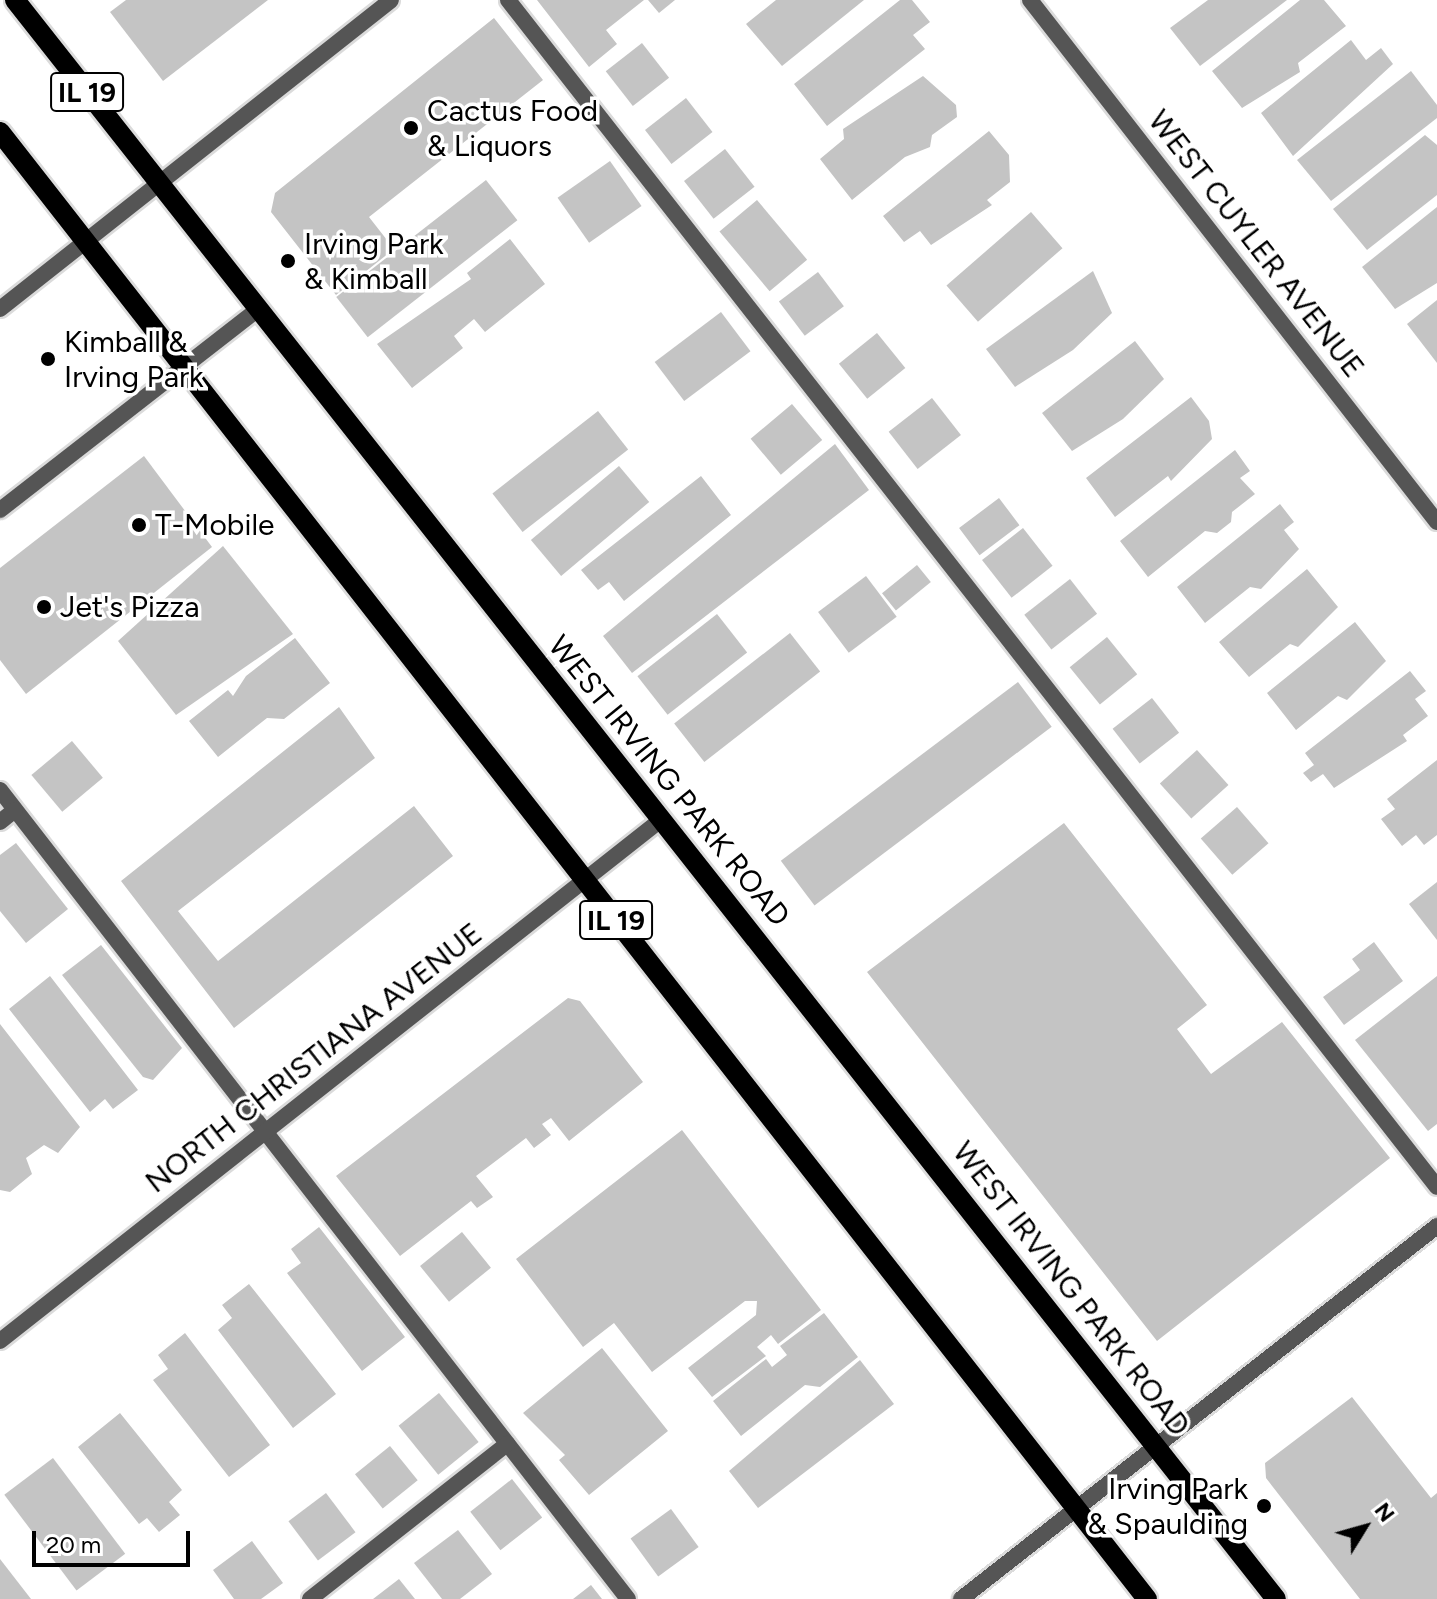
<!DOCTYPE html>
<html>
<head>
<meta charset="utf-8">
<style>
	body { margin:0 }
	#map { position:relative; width:1437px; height:1599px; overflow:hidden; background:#fff; font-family:Figtree,sans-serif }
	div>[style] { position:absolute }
	.building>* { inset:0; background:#c4c4c4; transform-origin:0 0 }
	.roads { filter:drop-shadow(2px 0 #dbdbdb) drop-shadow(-2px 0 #dbdbdb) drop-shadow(0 2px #dbdbdb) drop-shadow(0 -2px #dbdbdb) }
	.service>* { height:16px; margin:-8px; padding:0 8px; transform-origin:8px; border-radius:8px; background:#555 }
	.minor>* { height:16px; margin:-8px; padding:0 8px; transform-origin:8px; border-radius:8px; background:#555 }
	.tertiary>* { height:16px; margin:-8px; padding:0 8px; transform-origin:8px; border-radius:8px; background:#555 }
	.primary>* { height:20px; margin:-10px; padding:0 10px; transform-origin:10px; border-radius:10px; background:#000 }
	.dots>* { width:22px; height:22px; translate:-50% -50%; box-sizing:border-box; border:4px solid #fff; border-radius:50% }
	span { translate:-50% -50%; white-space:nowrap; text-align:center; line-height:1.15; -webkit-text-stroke:7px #fff; paint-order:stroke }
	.shield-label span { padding:2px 6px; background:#fff; border:2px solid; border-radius:6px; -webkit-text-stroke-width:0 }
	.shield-label { font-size:28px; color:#000; font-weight:700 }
	.poi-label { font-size:30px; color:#000 }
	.left { translate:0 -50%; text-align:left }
	.right { translate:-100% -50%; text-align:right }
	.street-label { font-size:30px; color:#000 }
	.north { position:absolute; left:1325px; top:1487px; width:80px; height:80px; -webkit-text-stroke:6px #fff; paint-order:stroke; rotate:53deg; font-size:22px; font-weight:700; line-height:32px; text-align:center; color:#000 }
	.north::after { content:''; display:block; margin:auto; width:28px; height:36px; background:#000; clip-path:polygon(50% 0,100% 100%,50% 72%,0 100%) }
	.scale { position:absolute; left:32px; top:1531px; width:158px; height:36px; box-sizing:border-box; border:4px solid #000; border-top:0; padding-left:10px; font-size:24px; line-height:28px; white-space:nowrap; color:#000; -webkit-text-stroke:6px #fff; paint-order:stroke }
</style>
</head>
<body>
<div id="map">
	<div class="building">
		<i style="clip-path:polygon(126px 0,268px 0,163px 81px,110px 12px)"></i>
		<i style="clip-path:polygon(537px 0,644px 0,606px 30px,617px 44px,589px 67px)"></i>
		<i style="clip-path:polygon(648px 0,675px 0,659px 13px)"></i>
		<i style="clip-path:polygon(776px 0,864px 0,782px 66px,746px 24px)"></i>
		<i style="clip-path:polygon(900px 0,912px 0,930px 22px,913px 35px,925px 49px,827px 126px,794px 84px)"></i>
		<i style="clip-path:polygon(1208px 0,1287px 0,1200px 66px,1170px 28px)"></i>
		<i style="clip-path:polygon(1300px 0,1324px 0,1346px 26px,1298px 63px,1300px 72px,1242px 108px,1212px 71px)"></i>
		<i style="clip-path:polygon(494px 18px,543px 80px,369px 217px,394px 249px,336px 295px,271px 212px,275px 193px)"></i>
		<i style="clip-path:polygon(1351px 40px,1366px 60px,1381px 48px,1393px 64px,1293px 156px,1261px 113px)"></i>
		<i style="left:642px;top:43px;width:44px;height:46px;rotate:52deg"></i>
		<i style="clip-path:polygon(1411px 71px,1437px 105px,1437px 118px,1331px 201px,1297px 160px)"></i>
		<i style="clip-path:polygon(923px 76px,956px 105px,957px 117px,932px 135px,930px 147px,905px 157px,852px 200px,820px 159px,844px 139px,843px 129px)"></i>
		<i style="left:686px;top:98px;width:43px;height:52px;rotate:52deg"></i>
		<i style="clip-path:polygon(989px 131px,1009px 155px,1010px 182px,987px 200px,992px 205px,931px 245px,920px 231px,904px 242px,883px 216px)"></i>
		<i style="clip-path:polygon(1425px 135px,1437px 145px,1437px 195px,1367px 250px,1333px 209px)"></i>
		<i style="left:725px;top:149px;width:48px;height:52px;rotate:52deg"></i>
		<i style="left:610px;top:161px;width:55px;height:64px;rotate:55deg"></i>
		<i style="left:486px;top:180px;width:51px;height:190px;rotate:52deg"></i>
		<i style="left:757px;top:200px;width:78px;height:49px;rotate:50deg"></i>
		<i style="clip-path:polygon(1437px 207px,1437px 283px,1395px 309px,1362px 267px)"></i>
		<i style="left:1031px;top:212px;width:48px;height:112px;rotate:49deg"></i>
		<i style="clip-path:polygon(510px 239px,545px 284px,485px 332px,474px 319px,454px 336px,463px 348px,412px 388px,377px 344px,471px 279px,467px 273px)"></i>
		<i style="clip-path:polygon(1093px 271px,1112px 313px,1073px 350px,1015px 387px,986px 349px)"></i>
		<i style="left:818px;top:272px;width:43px;height:49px;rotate:53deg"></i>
		<i style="clip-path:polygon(1437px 300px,1437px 363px,1407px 324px)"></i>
		<i style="left:721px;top:312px;width:49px;height:83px;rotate:53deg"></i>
		<i style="left:877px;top:333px;width:45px;height:49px;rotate:51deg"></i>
		<i style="clip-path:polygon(1135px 341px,1164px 379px,1123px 419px,1072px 451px,1042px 413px)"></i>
		<i style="clip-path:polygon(1191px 397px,1209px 421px,1212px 439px,1171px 481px,1168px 476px,1115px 517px,1086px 478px)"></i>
		<i style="left:932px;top:398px;width:47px;height:55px;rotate:52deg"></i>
		<i style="left:792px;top:404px;width:47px;height:54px;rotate:50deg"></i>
		<i style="left:598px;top:411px;width:49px;height:134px;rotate:52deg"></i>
		<i style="clip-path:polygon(835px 444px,869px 490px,632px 673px,603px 636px)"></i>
		<i style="clip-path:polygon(1235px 450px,1250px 471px,1240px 478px,1255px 494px,1232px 512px,1231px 522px,1217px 533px,1205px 531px,1148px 577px,1120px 541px)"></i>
		<i style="clip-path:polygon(144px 456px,212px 547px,26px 694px,0 660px,0 568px)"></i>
		<i style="left:619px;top:466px;width:47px;height:115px;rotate:50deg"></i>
		<i style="clip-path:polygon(701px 476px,731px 515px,624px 601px,609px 582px,598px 590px,581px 570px)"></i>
		<i style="left:999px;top:498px;width:34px;height:50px;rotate:53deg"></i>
		<i style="clip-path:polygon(1280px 504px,1294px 522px,1284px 530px,1299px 549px,1261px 589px,1250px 587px,1205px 623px,1177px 587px)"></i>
		<i style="left:1023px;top:528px;width:48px;height:52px;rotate:52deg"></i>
		<i style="clip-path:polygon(223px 546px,293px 634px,176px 715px,118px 641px)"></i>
		<i style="left:917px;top:565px;width:22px;height:45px;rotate:51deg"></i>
		<i style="clip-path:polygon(1307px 569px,1338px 607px,1298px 647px,1290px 644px,1249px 677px,1219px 642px)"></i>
		<i style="left:866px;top:576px;width:51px;height:60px;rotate:53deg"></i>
		<i style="left:1070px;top:579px;width:44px;height:58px;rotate:52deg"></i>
		<i style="left:717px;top:614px;width:49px;height:101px;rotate:52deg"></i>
		<i style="clip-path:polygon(1355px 622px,1386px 661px,1347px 700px,1338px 696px,1296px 730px,1267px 693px)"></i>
		<i style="left:790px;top:633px;width:49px;height:147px;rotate:52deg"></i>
		<i style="left:1107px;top:637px;width:48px;height:48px;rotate:51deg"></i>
		<i style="clip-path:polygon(295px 638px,330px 683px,284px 719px,267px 718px,218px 757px,189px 721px,228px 690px,233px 696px,246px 676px)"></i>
		<i style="clip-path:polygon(1410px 671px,1426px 691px,1415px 699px,1428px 716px,1403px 735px,1407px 741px,1334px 788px,1323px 774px,1311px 782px,1303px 773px,1314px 765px,1305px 753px)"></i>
		<i style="left:1018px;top:682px;width:56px;height:297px;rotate:53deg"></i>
		<i style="left:1152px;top:698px;width:44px;height:50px;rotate:52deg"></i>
		<i style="clip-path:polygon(339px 707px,375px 758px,178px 911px,218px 961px,414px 806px,453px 856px,234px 1028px,121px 881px)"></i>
		<i style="left:72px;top:741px;width:48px;height:53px;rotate:50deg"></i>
		<i style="left:1197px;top:750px;width:47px;height:50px;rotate:48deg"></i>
		<i style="clip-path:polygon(1437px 760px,1437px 835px,1424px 845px,1416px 835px,1402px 846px,1381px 819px,1395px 809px,1387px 799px)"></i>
		<i style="left:1237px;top:807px;width:48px;height:48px;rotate:49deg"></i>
		<i style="clip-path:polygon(1064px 823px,1207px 1005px,1177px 1029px,1211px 1074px,1282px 1022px,1390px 1158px,1157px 1341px,867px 972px)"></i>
		<i style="clip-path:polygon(16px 843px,68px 909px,26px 943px,0 911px,0 855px)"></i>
		<i style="clip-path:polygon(1437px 882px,1437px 940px,1409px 904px)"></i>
		<i style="clip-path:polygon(1374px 942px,1403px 981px,1344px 1025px,1323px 997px,1360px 970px,1352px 959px)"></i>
		<i style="clip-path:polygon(101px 945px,182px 1048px,153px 1080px,143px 1077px,62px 975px)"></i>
		<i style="clip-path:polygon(50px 976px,138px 1090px,113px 1109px,105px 1099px,90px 1112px,9px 1009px)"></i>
		<i style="clip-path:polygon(1437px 976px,1437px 1124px,1428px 1131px,1355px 1040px)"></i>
		<i style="clip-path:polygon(568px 998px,580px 1001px,643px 1082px,569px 1141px,551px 1118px,542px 1124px,551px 1135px,534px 1148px,526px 1138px,476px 1176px,493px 1197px,477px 1208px,471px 1201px,400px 1256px,336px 1176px)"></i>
		<i style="clip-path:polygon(0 1024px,80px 1127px,58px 1153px,44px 1145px,26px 1158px,32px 1174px,10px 1192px,0 1190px)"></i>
		<i style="clip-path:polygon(682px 1130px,821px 1310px,778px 1344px,771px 1335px,757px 1347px,766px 1356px,712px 1397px,688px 1368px,756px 1315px,757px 1301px,745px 1301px,652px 1372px,614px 1323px,583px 1347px,516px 1259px)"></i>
		<i style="clip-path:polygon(319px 1227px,405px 1337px,362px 1371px,287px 1273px,301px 1263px,291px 1249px)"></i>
		<i style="left:462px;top:1232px;width:46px;height:54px;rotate:51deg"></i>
		<i style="clip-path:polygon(249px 1284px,336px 1394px,293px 1428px,218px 1330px,232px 1318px,222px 1305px)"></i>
		<i style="clip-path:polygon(824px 1313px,858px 1357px,820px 1387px,805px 1385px,741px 1436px,713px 1401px,766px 1359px,772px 1367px,787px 1355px,780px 1346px)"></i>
		<i style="clip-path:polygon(185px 1333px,270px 1445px,229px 1477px,153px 1380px,168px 1369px,158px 1355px)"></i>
		<i style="clip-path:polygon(602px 1348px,668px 1431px,589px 1495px,559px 1460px,565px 1455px,523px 1413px)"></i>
		<i style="clip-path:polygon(860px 1360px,894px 1404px,758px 1508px,729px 1471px)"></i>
		<i style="left:439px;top:1393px;width:63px;height:52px;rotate:51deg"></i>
		<i style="clip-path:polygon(1352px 1397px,1431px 1498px,1437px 1493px,1437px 1599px,1360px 1599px,1266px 1478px,1265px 1463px)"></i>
		<i style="clip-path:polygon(120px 1413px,182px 1490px,169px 1502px,180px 1515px,159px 1532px,147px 1518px,139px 1524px,78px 1447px)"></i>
		<i style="left:390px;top:1446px;width:44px;height:45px;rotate:51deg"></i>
		<i style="left:53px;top:1458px;width:120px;height:61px;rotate:53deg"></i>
		<i style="left:512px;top:1479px;width:49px;height:53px;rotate:52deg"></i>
		<i style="left:326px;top:1493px;width:49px;height:47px;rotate:53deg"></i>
		<i style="left:671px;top:1509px;width:47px;height:50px;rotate:54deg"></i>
		<i style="clip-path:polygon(458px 1530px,492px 1574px,460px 1599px,442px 1599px,414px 1563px)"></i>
		<i style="clip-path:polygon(252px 1541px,283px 1583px,261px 1599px,234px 1599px,213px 1570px)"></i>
		<i style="clip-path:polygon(0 1559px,31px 1599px,0 1599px)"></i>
		<i style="clip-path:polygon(399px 1579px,415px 1599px,373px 1599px)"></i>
		<i style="clip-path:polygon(591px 1585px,602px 1599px,573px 1599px)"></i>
	</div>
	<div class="roads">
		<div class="service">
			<i style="left:508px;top:0;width:1507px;rotate:51.95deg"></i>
			<i style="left:0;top:510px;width:327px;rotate:-37.9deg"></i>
			<i style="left:0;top:790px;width:1024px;rotate:52.18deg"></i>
			<i style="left:0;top:822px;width:19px;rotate:-39deg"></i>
			<i style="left:310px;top:1599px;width:251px;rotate:-38.2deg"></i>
		</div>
		<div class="minor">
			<i style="left:1030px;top:0;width:662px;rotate:52.06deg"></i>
			<i style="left:0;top:1341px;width:843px;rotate:-38.26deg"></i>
			<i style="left:961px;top:1599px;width:605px;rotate:-38.08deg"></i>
		</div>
		<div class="tertiary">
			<i style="left:0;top:309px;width:498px;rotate:-38.3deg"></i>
		</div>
		<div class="primary">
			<i style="left:15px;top:0;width:2036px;rotate:51.74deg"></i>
			<i style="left:0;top:132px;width:1862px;rotate:51.98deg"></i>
		</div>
	</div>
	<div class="dots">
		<i style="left:411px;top:128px;background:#000"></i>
		<i style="left:288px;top:261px;background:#000"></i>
		<i style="left:48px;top:359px;background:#000"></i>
		<i style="left:139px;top:525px;background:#000"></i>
		<i style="left:44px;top:607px;background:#000"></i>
		<i style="left:1264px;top:1506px;background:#000"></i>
	</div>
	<div class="shield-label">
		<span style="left:87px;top:92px">IL 19</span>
		<span style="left:616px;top:920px">IL 19</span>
	</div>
	<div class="poi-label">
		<span class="left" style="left:427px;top:128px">Cactus Food<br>&amp; Liquors</span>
		<span class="left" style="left:304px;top:261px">Irving Park<br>&amp; Kimball</span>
		<span class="left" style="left:64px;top:359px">Kimball &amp;<br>Irving Park</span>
		<span class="left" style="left:155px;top:525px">T-Mobile</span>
		<span class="left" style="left:60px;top:607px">Jet's Pizza</span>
		<span class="right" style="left:1248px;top:1506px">Irving Park<br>&amp; Spaulding</span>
	</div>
	<div class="street-label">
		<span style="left:1256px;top:244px;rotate:52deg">WEST CUYLER AVENUE</span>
		<span style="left:669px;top:781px;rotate:51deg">WEST IRVING PARK ROAD</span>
		<span style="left:314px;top:1058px;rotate:-38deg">NORTH CHRISTIANA AVENUE</span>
		<span style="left:1071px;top:1289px;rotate:52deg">WEST IRVING PARK ROAD</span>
	</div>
	<div class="north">N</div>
	<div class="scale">20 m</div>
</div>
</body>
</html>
